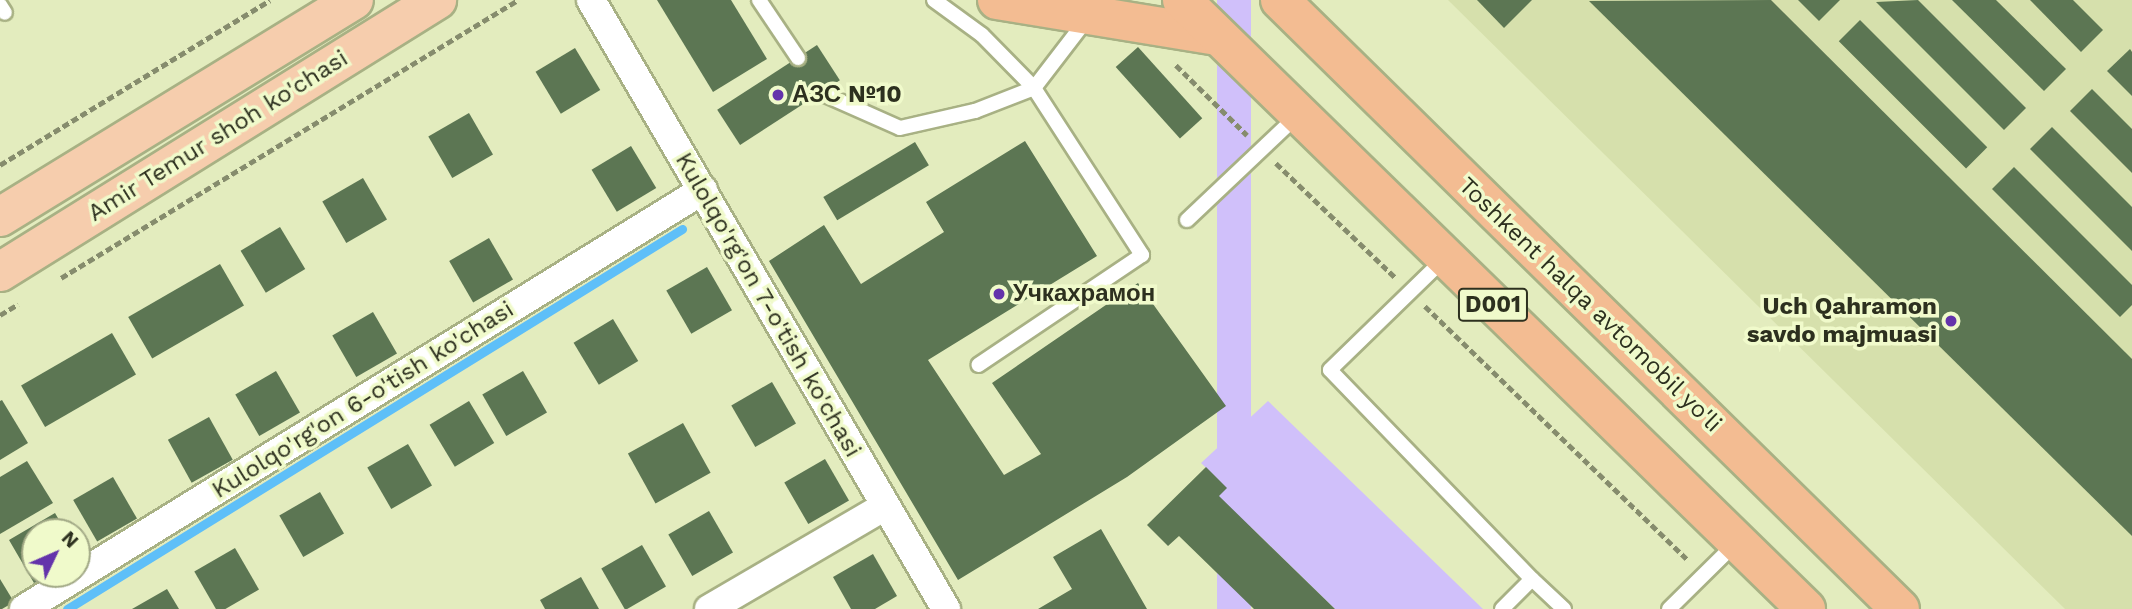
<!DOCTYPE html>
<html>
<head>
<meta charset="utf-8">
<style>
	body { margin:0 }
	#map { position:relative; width:2132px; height:609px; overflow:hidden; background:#e3ecbe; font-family:"Work Sans",sans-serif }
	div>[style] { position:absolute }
	.built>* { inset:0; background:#d6e0ac }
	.green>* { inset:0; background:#d0c0fa; transform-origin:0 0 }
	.stream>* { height:9px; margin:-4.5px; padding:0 4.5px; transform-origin:4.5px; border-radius:4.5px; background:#5ebff8 }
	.building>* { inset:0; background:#5c7653; transform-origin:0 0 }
	.path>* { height:4.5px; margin-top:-2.25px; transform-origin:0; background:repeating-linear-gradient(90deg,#868c6d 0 7px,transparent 0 10.5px) }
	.roads { filter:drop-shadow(2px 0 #a8b184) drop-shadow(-2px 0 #a8b184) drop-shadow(0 2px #a8b184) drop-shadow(0 -2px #a8b184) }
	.service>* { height:14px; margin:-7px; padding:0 7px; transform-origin:7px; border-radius:7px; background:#fff }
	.minor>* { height:28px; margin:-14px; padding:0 14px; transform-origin:14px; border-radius:14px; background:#fff }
	.primary>* { height:38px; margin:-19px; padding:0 19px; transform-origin:19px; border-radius:19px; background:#f6cdad }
	.trunk>* { height:38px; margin:-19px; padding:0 19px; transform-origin:19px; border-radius:19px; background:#f3bc92 }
	.dots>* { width:19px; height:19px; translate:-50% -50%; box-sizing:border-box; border:4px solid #f0facb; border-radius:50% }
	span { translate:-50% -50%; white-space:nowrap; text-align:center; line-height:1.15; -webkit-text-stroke:7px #f0facb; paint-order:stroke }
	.shield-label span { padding:2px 5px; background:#f0facb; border:2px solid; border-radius:5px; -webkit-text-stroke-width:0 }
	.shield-label { font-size:23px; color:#2d301f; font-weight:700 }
	.poi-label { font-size:24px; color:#2d301f; font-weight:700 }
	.left { translate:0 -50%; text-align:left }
	.right { translate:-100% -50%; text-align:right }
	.street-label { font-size:24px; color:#2d301f }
	.north { position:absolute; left:21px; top:518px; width:70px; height:70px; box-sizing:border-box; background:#f0facb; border:2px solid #a2a986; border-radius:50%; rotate:46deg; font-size:19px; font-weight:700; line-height:28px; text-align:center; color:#2d301f }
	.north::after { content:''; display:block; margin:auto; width:24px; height:32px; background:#6433ab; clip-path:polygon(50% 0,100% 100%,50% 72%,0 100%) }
</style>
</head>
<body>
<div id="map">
	<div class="built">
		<i style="clip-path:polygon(1448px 0,2132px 0,2132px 609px,2065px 609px)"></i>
	</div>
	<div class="green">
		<i style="left:1217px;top:0;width:34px;height:870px"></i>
		<i style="clip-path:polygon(1268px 401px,1483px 609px,1335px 609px,1219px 496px,1227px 488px,1201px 463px)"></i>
	</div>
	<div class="stream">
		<i style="left:67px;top:609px;width:723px;rotate:-31.71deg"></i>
	</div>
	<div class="building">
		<i style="clip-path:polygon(657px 0,731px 0,767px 59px,713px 92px)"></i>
		<i style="clip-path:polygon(1477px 0,1532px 0,1504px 28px)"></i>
		<i style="clip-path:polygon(1771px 0,2132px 359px,2132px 536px,1589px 1px)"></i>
		<i style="clip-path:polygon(1798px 0,1840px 0,1819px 21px)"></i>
		<i style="clip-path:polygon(1918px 0,2026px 108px,2004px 130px,1876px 2px)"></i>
		<i style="clip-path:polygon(1952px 0,1996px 0,2066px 69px,2044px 91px)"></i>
		<i style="clip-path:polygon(2030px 0,2073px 0,2103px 30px,2081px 52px)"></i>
		<i style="left:1860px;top:20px;width:180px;height:30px;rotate:45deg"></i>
		<i style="left:817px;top:45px;width:42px;height:119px;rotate:57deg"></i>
		<i style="left:1138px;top:47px;width:96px;height:30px;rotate:48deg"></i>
		<i style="left:575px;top:48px;width:49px;height:46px;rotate:59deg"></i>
		<i style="clip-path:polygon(2130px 49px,2132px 52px,2132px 96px,2107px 71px)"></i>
		<i style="clip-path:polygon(2092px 89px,2132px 129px,2132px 173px,2070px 111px)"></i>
		<i style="left:469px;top:113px;width:48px;height:47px;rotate:60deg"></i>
		<i style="clip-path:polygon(2052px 127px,2132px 207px,2132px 251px,2030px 149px)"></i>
		<i style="clip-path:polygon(1025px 141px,1097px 256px,928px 360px,1004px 475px,1041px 454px,992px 383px,1138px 283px,1226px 406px,1127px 477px,958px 580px,769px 261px,824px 225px,861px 284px,944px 232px,926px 202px)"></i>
		<i style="left:915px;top:142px;width:27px;height:107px;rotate:59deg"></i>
		<i style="left:631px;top:146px;width:49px;height:46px;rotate:59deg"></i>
		<i style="clip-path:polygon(2014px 167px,2132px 285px,2132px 305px,2120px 317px,1992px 189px)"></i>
		<i style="left:363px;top:178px;width:48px;height:47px;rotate:60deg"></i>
		<i style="left:280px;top:227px;width:49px;height:46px;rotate:59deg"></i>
		<i style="left:489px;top:238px;width:48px;height:46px;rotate:60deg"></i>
		<i style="left:220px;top:264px;width:48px;height:106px;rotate:60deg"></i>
		<i style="left:707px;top:267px;width:50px;height:47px;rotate:60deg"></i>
		<i style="left:373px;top:312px;width:48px;height:47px;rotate:60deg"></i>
		<i style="left:613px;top:319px;width:49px;height:46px;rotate:59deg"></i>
		<i style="left:112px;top:333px;width:48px;height:105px;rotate:60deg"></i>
		<i style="left:276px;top:371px;width:48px;height:47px;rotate:60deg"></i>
		<i style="left:523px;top:371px;width:48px;height:47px;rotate:60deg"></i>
		<i style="left:772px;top:382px;width:48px;height:47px;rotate:60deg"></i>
		<i style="clip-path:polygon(2px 400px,28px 443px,0 460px,0 401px)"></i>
		<i style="left:469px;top:401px;width:49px;height:46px;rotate:59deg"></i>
		<i style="left:209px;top:417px;width:49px;height:47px;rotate:61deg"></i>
		<i style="left:683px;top:423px;width:57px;height:63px;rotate:61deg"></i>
		<i style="left:408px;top:444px;width:48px;height:47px;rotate:60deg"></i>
		<i style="left:825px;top:459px;width:48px;height:47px;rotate:60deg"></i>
		<i style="clip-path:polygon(27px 461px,53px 503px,0 534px,0 477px)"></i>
		<i style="clip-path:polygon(1206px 467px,1227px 488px,1219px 496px,1335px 609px,1254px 609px,1179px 536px,1168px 546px,1147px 525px)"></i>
		<i style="left:113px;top:477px;width:48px;height:46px;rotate:60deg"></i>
		<i style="left:320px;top:492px;width:48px;height:47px;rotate:60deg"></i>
		<i style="left:709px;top:511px;width:48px;height:47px;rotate:60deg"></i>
		<i style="clip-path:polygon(55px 513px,66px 532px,35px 532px,35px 574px,50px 574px,34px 583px,9px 540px)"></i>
		<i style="clip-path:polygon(1101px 529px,1147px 609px,1038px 609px,1072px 589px,1053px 557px)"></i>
		<i style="left:642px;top:545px;width:48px;height:47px;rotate:60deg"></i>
		<i style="left:235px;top:548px;width:48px;height:47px;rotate:60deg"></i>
		<i style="clip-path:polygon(873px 554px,897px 596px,875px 609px,851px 609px,833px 577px)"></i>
		<i style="clip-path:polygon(581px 577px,599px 609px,545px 609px,540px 600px)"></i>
		<i style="clip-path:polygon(0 579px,14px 602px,2px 609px,0 609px)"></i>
		<i style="clip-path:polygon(167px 589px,179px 609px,132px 609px)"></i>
	</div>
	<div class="path">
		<i style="left:1176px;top:65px;width:100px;rotate:44.6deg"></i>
		<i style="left:1276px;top:163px;width:166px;rotate:43.8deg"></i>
		<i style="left:0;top:165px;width:316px;rotate:-31.4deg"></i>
		<i style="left:61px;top:278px;width:535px;rotate:-31.31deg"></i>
		<i style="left:1425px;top:306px;width:366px;rotate:44deg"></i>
		<i style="left:0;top:315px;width:21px;rotate:-31deg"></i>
	</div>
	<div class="roads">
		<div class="service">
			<i style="left:759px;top:0;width:70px;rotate:56.1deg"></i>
			<i style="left:934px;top:0;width:59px;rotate:36.1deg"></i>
			<i style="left:982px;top:35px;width:74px;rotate:45.5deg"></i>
			<i style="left:1034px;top:88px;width:199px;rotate:57.1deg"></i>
			<i style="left:1142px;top:255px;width:197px;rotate:146.1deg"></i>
			<i style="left:0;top:5px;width:9px;rotate:58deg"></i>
			<i style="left:821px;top:93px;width:86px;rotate:23.9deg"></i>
			<i style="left:900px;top:128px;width:77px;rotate:-12.8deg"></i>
			<i style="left:975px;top:111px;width:63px;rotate:-21.3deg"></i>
			<i style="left:1034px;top:88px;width:87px;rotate:-52.5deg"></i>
			<i style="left:1187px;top:220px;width:151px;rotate:-43.4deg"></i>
			<i style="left:1444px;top:259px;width:159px;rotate:135.8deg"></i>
			<i style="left:1330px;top:370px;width:291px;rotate:46deg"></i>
			<i style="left:1502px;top:609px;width:42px;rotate:-45deg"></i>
			<i style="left:1532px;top:579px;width:44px;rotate:43.2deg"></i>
			<i style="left:1669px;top:609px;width:94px;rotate:-44.6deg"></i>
		</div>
		<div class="minor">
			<i style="left:591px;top:0;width:705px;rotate:59.76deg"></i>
			<i style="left:24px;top:609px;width:798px;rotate:-31.68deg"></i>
			<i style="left:709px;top:609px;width:204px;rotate:-30.3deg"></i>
		</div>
		<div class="primary">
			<i style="left:0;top:217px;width:415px;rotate:-31.5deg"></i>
			<i style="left:0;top:272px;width:515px;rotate:-31.9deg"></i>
		</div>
		<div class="trunk">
			<i style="left:997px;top:0;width:223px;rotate:9.3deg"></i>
			<i style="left:1182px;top:0;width:872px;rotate:44.3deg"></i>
			<i style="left:1280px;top:0;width:869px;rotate:44.49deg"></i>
		</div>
	</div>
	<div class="dots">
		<i style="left:778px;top:95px;background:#6433ab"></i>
		<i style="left:999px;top:294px;background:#6433ab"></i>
		<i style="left:1951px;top:321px;background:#6433ab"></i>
	</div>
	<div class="shield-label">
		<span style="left:1493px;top:305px">D001</span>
	</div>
	<div class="poi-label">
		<span class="left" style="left:792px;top:95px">АЗС №10</span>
		<span class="left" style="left:1013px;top:294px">Учкахрамон</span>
		<span class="right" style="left:1937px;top:321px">Uch Qahramon<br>savdo majmuasi</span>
	</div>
	<div class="street-label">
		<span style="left:218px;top:136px;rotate:-32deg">Amir Temur shoh ko'chasi</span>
		<span style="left:768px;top:305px;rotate:60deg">Kulolqo'rg'on 7-o'tish ko'chasi</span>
		<span style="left:1590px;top:305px;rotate:44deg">Toshkent halqa avtomobil yo'li</span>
		<span style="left:363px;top:400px;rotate:-32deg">Kulolqo'rg'on 6-o'tish ko'chasi</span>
	</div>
	<div class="north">N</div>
</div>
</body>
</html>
